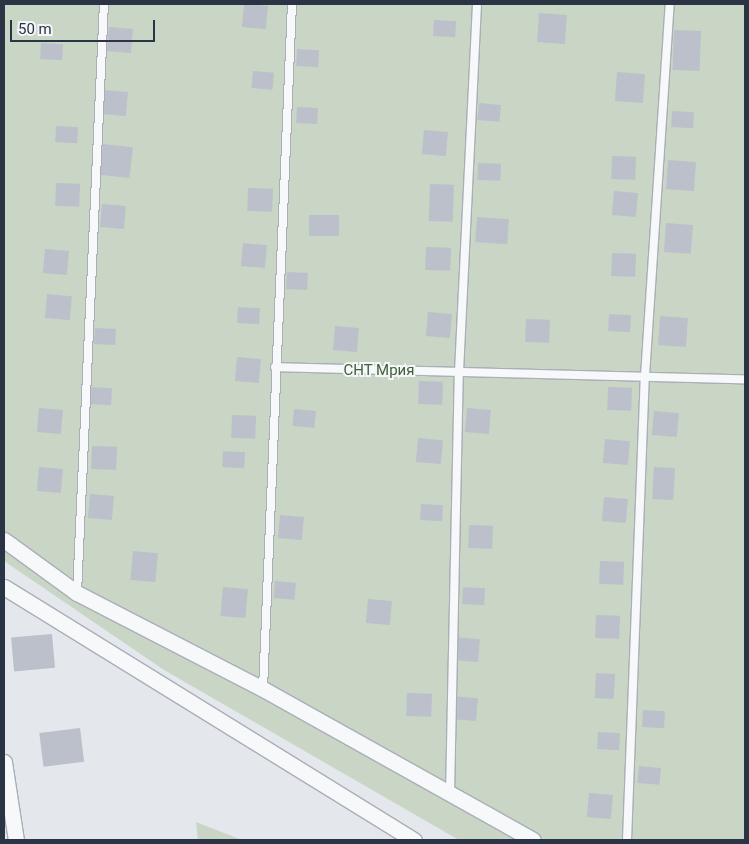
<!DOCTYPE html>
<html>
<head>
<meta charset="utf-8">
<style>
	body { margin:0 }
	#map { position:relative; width:749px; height:844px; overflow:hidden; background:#e4e7ec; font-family:Roboto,sans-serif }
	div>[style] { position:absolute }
	.green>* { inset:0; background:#c9d6c5 }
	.building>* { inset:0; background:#bbc0ca; transform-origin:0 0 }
	.roads { filter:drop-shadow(1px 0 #a9aeb7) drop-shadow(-1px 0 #a9aeb7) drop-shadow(0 1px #a9aeb7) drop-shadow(0 -1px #a9aeb7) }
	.lane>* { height:8px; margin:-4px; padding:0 4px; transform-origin:4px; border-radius:4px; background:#f7f8fa }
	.street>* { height:15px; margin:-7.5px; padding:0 7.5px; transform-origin:7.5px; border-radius:7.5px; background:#f7f8fa }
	span { translate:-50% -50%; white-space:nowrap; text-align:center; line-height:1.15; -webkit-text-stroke:4px #f4f6f9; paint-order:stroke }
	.park-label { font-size:15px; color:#3f6138 }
	.frame { position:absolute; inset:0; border:5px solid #2b3445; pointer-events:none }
	.scale { position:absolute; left:10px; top:20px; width:145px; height:22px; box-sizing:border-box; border:2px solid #2b3445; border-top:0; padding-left:6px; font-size:15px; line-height:18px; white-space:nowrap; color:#2b3445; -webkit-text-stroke:4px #f4f6f9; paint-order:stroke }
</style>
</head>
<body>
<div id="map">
	<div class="green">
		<i style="clip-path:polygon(4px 4px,745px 4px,745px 840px,459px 840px,164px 670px,4px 561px)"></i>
		<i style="clip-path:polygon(196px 822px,242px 840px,198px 840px)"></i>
	</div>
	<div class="building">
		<i style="left:244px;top:4px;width:24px;height:23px;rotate:5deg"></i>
		<i style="left:539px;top:13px;width:28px;height:29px;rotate:4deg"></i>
		<i style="left:434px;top:20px;width:22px;height:16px;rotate:3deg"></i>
		<i style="left:109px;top:27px;width:24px;height:24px;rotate:5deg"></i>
		<i style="left:674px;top:30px;width:27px;height:40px;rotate:2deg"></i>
		<i style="left:41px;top:43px;width:22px;height:16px;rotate:3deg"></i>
		<i style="left:297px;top:49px;width:22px;height:17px;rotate:3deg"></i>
		<i style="left:253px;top:71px;width:21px;height:17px;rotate:5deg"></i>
		<i style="left:617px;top:72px;width:28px;height:29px;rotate:4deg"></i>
		<i style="left:104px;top:90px;width:24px;height:24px;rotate:5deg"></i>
		<i style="left:479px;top:103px;width:22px;height:17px;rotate:5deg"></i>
		<i style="left:297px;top:107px;width:21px;height:16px;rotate:3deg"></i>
		<i style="left:672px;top:111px;width:22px;height:16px;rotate:3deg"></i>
		<i style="left:56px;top:126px;width:22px;height:16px;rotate:3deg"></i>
		<i style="left:424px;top:130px;width:24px;height:24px;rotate:5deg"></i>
		<i style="left:103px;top:144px;width:30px;height:31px;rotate:6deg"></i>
		<i style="left:612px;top:156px;width:24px;height:23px;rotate:2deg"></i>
		<i style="left:668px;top:160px;width:28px;height:29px;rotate:4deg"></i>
		<i style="left:478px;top:163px;width:23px;height:17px;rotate:2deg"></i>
		<i style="left:56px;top:183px;width:24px;height:23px;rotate:2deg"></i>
		<i style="left:430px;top:184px;width:24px;height:37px;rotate:2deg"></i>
		<i style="left:248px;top:188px;width:25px;height:23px;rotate:2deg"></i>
		<i style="left:614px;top:191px;width:24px;height:24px;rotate:5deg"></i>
		<i style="left:102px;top:204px;width:24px;height:23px;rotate:5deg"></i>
		<i style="left:309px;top:215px;width:30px;height:21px"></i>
		<i style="left:477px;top:217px;width:32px;height:25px;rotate:4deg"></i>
		<i style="left:666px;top:223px;width:27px;height:29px;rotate:4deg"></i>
		<i style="left:243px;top:243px;width:24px;height:23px;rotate:5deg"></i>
		<i style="left:426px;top:247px;width:25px;height:23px;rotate:2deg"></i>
		<i style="left:45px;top:249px;width:24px;height:24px;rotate:5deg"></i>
		<i style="left:612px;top:253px;width:24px;height:23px;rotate:2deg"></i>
		<i style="left:287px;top:272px;width:21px;height:17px;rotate:3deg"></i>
		<i style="left:47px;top:294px;width:25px;height:24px;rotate:5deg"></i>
		<i style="left:238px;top:307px;width:22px;height:16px;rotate:3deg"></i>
		<i style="left:428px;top:312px;width:24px;height:24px;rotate:5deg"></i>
		<i style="left:609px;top:314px;width:22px;height:17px;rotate:3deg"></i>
		<i style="left:660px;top:316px;width:28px;height:29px;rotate:4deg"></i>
		<i style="left:526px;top:319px;width:24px;height:23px;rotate:2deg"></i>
		<i style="left:335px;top:326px;width:24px;height:24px;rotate:5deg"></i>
		<i style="left:95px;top:328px;width:21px;height:16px;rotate:3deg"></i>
		<i style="left:237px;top:357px;width:24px;height:24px;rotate:5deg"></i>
		<i style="left:419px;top:381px;width:24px;height:23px;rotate:2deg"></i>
		<i style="left:90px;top:387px;width:22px;height:17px;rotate:3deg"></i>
		<i style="left:608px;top:387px;width:24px;height:23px;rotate:2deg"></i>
		<i style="left:39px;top:408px;width:24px;height:24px;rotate:5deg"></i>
		<i style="left:467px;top:408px;width:24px;height:24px;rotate:5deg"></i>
		<i style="left:294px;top:409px;width:22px;height:17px;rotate:5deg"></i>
		<i style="left:654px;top:411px;width:25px;height:24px;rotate:5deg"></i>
		<i style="left:232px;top:415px;width:24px;height:23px;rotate:2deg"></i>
		<i style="left:418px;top:438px;width:25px;height:24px;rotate:5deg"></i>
		<i style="left:605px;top:439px;width:25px;height:24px;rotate:5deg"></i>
		<i style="left:92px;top:446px;width:25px;height:23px;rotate:2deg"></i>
		<i style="left:223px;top:451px;width:22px;height:16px;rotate:3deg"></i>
		<i style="left:39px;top:467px;width:24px;height:24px;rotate:5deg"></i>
		<i style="left:654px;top:467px;width:21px;height:32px;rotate:3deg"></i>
		<i style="left:90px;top:494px;width:24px;height:24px;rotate:5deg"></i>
		<i style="left:604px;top:497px;width:24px;height:24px;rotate:5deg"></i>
		<i style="left:421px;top:504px;width:22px;height:16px;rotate:3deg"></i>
		<i style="left:280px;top:515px;width:24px;height:23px;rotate:5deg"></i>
		<i style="left:469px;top:525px;width:24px;height:23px;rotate:2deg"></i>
		<i style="left:133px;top:551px;width:25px;height:29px;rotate:5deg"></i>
		<i style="left:600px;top:561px;width:24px;height:23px;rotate:2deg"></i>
		<i style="left:275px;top:581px;width:21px;height:17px;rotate:5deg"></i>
		<i style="left:223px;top:587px;width:25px;height:29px;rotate:5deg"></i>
		<i style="left:463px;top:587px;width:22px;height:17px;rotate:3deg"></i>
		<i style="left:368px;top:599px;width:24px;height:24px;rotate:5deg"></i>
		<i style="left:596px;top:615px;width:24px;height:23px;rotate:2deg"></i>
		<i style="left:52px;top:634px;width:34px;height:41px;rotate:85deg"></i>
		<i style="left:455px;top:637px;width:25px;height:23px;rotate:5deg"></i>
		<i style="left:596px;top:673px;width:19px;height:25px;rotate:3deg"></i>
		<i style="left:407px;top:693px;width:25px;height:23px;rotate:2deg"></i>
		<i style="left:453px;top:696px;width:25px;height:23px;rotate:5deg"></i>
		<i style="left:643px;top:710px;width:22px;height:17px;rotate:3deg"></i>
		<i style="left:80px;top:728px;width:34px;height:41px;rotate:83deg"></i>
		<i style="left:598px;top:732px;width:22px;height:17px;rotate:3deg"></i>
		<i style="left:639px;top:766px;width:22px;height:17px;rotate:5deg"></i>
		<i style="left:589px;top:793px;width:24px;height:24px;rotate:5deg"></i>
	</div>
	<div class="roads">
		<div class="lane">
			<i style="left:275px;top:367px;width:470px;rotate:1.5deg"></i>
			<i style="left:77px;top:593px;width:590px;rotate:-87.38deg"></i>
			<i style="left:263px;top:689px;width:686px;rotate:-87.58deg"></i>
			<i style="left:450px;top:794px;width:422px;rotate:-88.8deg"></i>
			<i style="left:459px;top:372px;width:368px;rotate:-87.2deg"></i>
			<i style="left:627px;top:840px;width:464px;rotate:-87.8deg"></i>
			<i style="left:645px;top:376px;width:373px;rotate:-86.2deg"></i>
		</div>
		<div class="street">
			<i style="left:4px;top:540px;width:90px;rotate:36deg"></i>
			<i style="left:77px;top:593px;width:209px;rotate:27.3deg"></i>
			<i style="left:263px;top:689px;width:309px;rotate:29.2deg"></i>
			<i style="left:4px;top:587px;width:482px;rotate:31.7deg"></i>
			<i style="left:4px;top:762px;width:79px;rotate:81.3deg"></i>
		</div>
	</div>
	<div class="park-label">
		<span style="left:379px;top:371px">СНТ Мрия</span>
	</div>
	<div class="frame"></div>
	<div class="scale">50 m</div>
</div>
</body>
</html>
